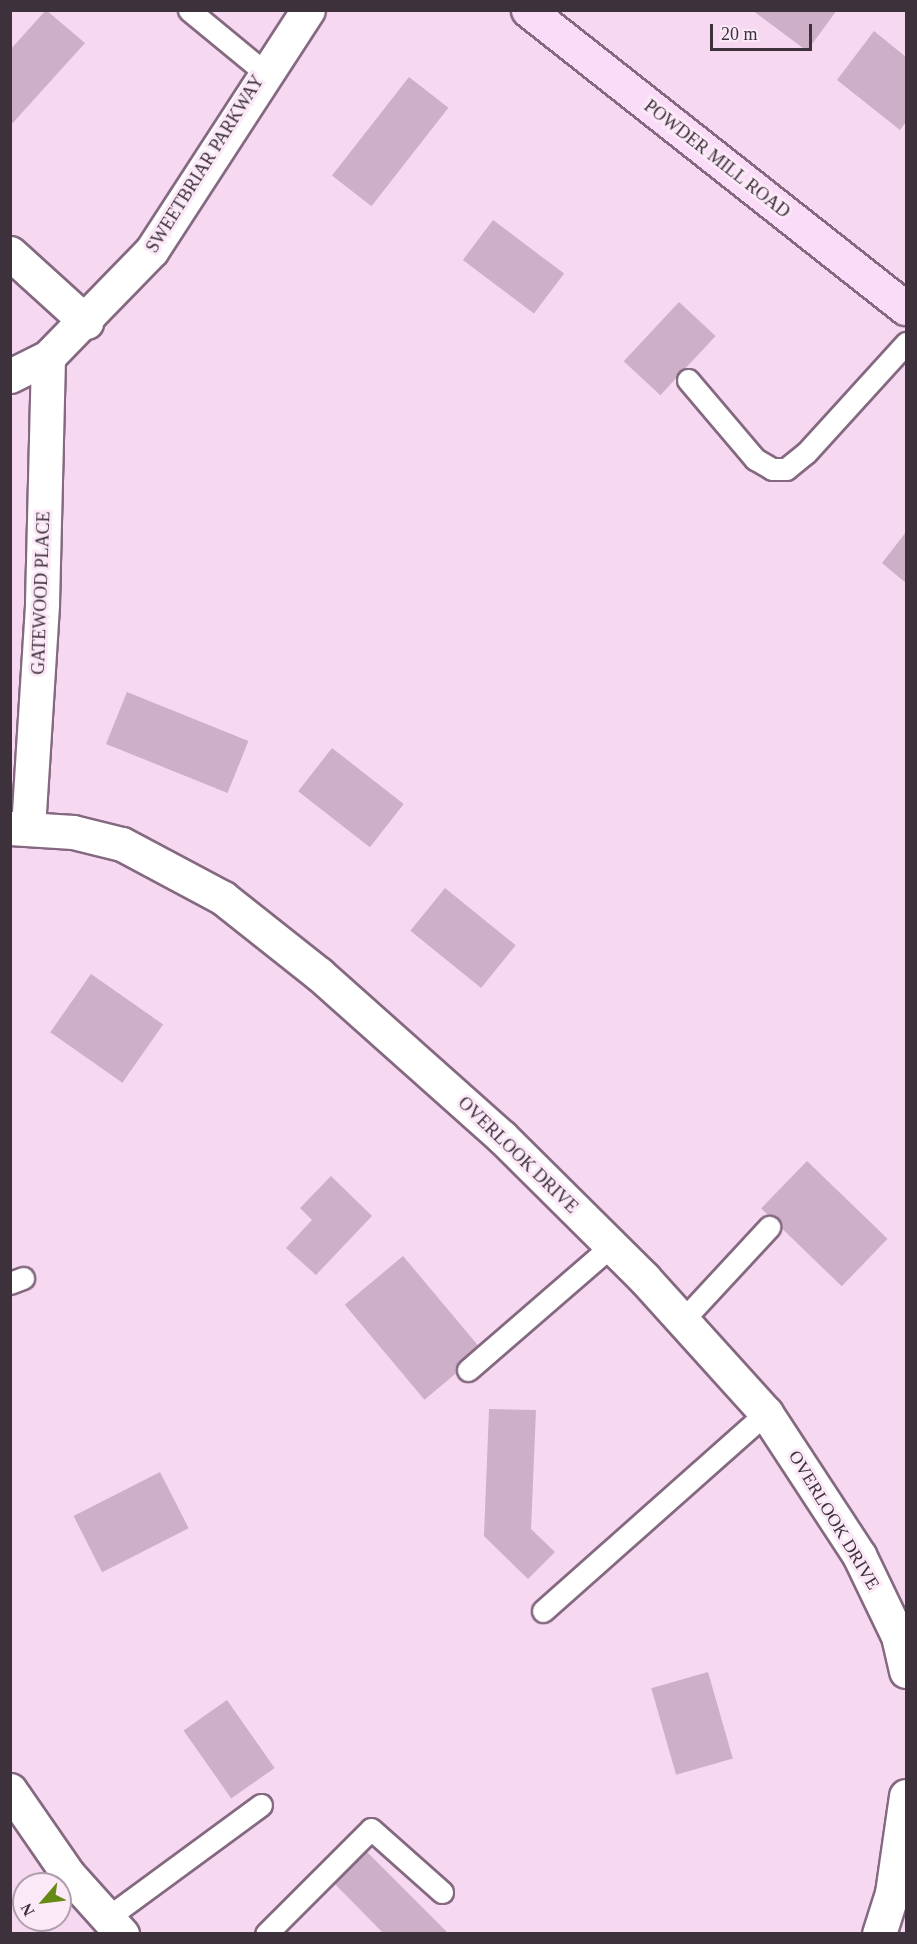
<!DOCTYPE html>
<html>
<head>
<meta charset="utf-8">
<style>
	body { margin:0 }
	#map { position:relative; width:917px; height:1944px; overflow:hidden; background:#f6d8f1; font-family:"Times New Roman",serif }
	div>[style] { position:absolute }
	.building>* { inset:0; background:#cdb0c8; transform-origin:0 0 }
	.roads { filter:drop-shadow(2px 0 #846980) drop-shadow(-2px 0 #846980) drop-shadow(0 2px #846980) drop-shadow(0 -2px #846980) }
	.service>* { height:21px; margin:-10.5px; padding:0 10.5px; transform-origin:10.5px; border-radius:10.5px; background:#fff }
	.minor>* { height:33px; margin:-16.5px; padding:0 16.5px; transform-origin:16.5px; border-radius:16.5px; background:#fff }
	.secondary>* { height:33px; margin:-16.5px; padding:0 16.5px; transform-origin:16.5px; border-radius:16.5px; background:#fbdcf8 }
	span { translate:-50% -50%; white-space:nowrap; text-align:center; line-height:1.15; -webkit-text-stroke:6px #fbe9f8; paint-order:stroke }
	.street-label { font-size:18px; color:#3d313b }
	.frame { position:absolute; inset:0; border:12px solid #3d313b; pointer-events:none }
	.north { position:absolute; left:12px; top:1872px; width:60px; height:60px; box-sizing:border-box; background:#fbe9f8; border:2px solid #af9fac; border-radius:50%; rotate:242deg; font-size:16px; font-weight:700; line-height:24px; text-align:center; color:#3d313b }
	.north::after { content:''; display:block; margin:auto; width:21px; height:27px; background:#658b15; clip-path:polygon(50% 0,100% 100%,50% 72%,0 100%) }
	.scale { position:absolute; left:710px; top:24px; width:102px; height:27px; box-sizing:border-box; border:3px solid #3d313b; border-top:0; padding-left:8px; font-size:18px; line-height:21px; white-space:nowrap; color:#3d313b; -webkit-text-stroke:4px #fbe9f8; paint-order:stroke }
</style>
</head>
<body>
<div id="map">
	<div class="building">
		<i style="clip-path:polygon(46px 10px,85px 43px,10px 126px,10px 50px)"></i>
		<i style="clip-path:polygon(752px 10px,837px 10px,807px 51px)"></i>
		<i style="clip-path:polygon(874px 31px,906px 57px,906px 122px,900px 130px,837px 80px)"></i>
		<i style="left:409px;top:77px;width:50px;height:125px;rotate:38deg"></i>
		<i style="left:493px;top:220px;width:89px;height:50px;rotate:37deg"></i>
		<i style="left:679px;top:302px;width:50px;height:81px;rotate:43deg"></i>
		<i style="clip-path:polygon(906px 532px,906px 583px,882px 563px)"></i>
		<i style="left:127px;top:692px;width:131px;height:56px;rotate:22deg"></i>
		<i style="left:332px;top:748px;width:91px;height:55px;rotate:38deg"></i>
		<i style="left:445px;top:888px;width:91px;height:55px;rotate:39deg"></i>
		<i style="left:91px;top:974px;width:88px;height:71px;rotate:35deg"></i>
		<i style="left:807px;top:1161px;width:112px;height:66px;rotate:44deg"></i>
		<i style="clip-path:polygon(331px 1176px,372px 1216px,316px 1275px,286px 1248px,312px 1220px,300px 1208px)"></i>
		<i style="left:403px;top:1256px;width:124px;height:76px;rotate:50deg"></i>
		<i style="clip-path:polygon(489px 1409px,536px 1410px,531px 1529px,555px 1552px,528px 1579px,484px 1536px)"></i>
		<i style="left:160px;top:1472px;width:63px;height:97px;rotate:63deg"></i>
		<i style="left:708px;top:1672px;width:90px;height:59px;rotate:74deg"></i>
		<i style="left:227px;top:1700px;width:83px;height:53px;rotate:55deg"></i>
		<i style="clip-path:polygon(363px 1848px,449px 1934px,384px 1934px,332px 1881px)"></i>
	</div>
	<div class="roads">
		<div class="service">
			<i style="left:189px;top:10px;width:96px;rotate:39.5deg"></i>
			<i style="left:688px;top:380px;width:104px;rotate:49.7deg"></i>
			<i style="left:755px;top:459px;width:20px;rotate:30deg"></i>
			<i style="left:772px;top:469px;width:14px"></i>
			<i style="left:786px;top:469px;width:26px;rotate:-39deg"></i>
			<i style="left:806px;top:453px;width:149px;rotate:-47.7deg"></i>
			<i style="left:10px;top:1283px;width:14px;rotate:-21deg"></i>
			<i style="left:683px;top:1320px;width:127px;rotate:-47.2deg"></i>
			<i style="left:468px;top:1370px;width:189px;rotate:-40.9deg"></i>
			<i style="left:543px;top:1611px;width:298px;rotate:-41.6deg"></i>
			<i style="left:107px;top:1918px;width:191px;rotate:-36.3deg"></i>
			<i style="left:266px;top:1934px;width:148px;rotate:-45deg"></i>
			<i style="left:371px;top:1829px;width:95px;rotate:41.6deg"></i>
		</div>
		<div class="minor">
			<i style="left:10px;top:253px;width:103px;rotate:42.2deg"></i>
			<i style="left:10px;top:376px;width:42px;rotate:-26.6deg"></i>
			<i style="left:48px;top:357px;width:149px;rotate:-45.8deg"></i>
			<i style="left:152px;top:250px;width:286px;rotate:-57deg"></i>
			<i style="left:10px;top:828px;width:63px;rotate:3.6deg"></i>
			<i style="left:73px;top:832px;width:50px;rotate:13.8deg"></i>
			<i style="left:122px;top:844px;width:115px;rotate:28.1deg"></i>
			<i style="left:223px;top:898px;width:122px;rotate:38.4deg"></i>
			<i style="left:319px;top:974px;width:245px;rotate:41.7deg"></i>
			<i style="left:502px;top:1137px;width:200px;rotate:44.8deg"></i>
			<i style="left:644px;top:1278px;width:182px;rotate:47.9deg"></i>
			<i style="left:766px;top:1413px;width:170px;rotate:56.8deg"></i>
			<i style="left:859px;top:1555px;width:90px;rotate:64.3deg"></i>
			<i style="left:898px;top:1636px;width:36px;rotate:77deg"></i>
			<i style="left:28px;top:828px;width:225px;rotate:-86.4deg"></i>
			<i style="left:42px;top:603px;width:246px;rotate:-88.6deg"></i>
			<i style="left:10px;top:1790px;width:102px;rotate:55.4deg"></i>
			<i style="left:68px;top:1874px;width:81px;rotate:48deg"></i>
			<i style="left:879px;top:1934px;width:43px;rotate:-72.4deg"></i>
			<i style="left:892px;top:1893px;width:98px;rotate:-81.8deg"></i>
		</div>
		<div class="secondary">
			<i style="left:528px;top:10px;width:481px;rotate:38.3deg"></i>
		</div>
	</div>
	<div class="street-label">
		<span style="left:717px;top:159px;rotate:38deg">POWDER MILL ROAD</span>
		<span style="left:205px;top:164px;rotate:-58deg">SWEETBRIAR PARKWAY</span>
		<span style="left:41px;top:593px;rotate:-88deg">GATEWOOD PLACE</span>
		<span style="left:518px;top:1155px;rotate:44deg">OVERLOOK DRIVE</span>
		<span style="left:834px;top:1520px;rotate:59deg">OVERLOOK DRIVE</span>
	</div>
	<div class="frame"></div>
	<div class="north">N</div>
	<div class="scale">20 m</div>
</div>
</body>
</html>
